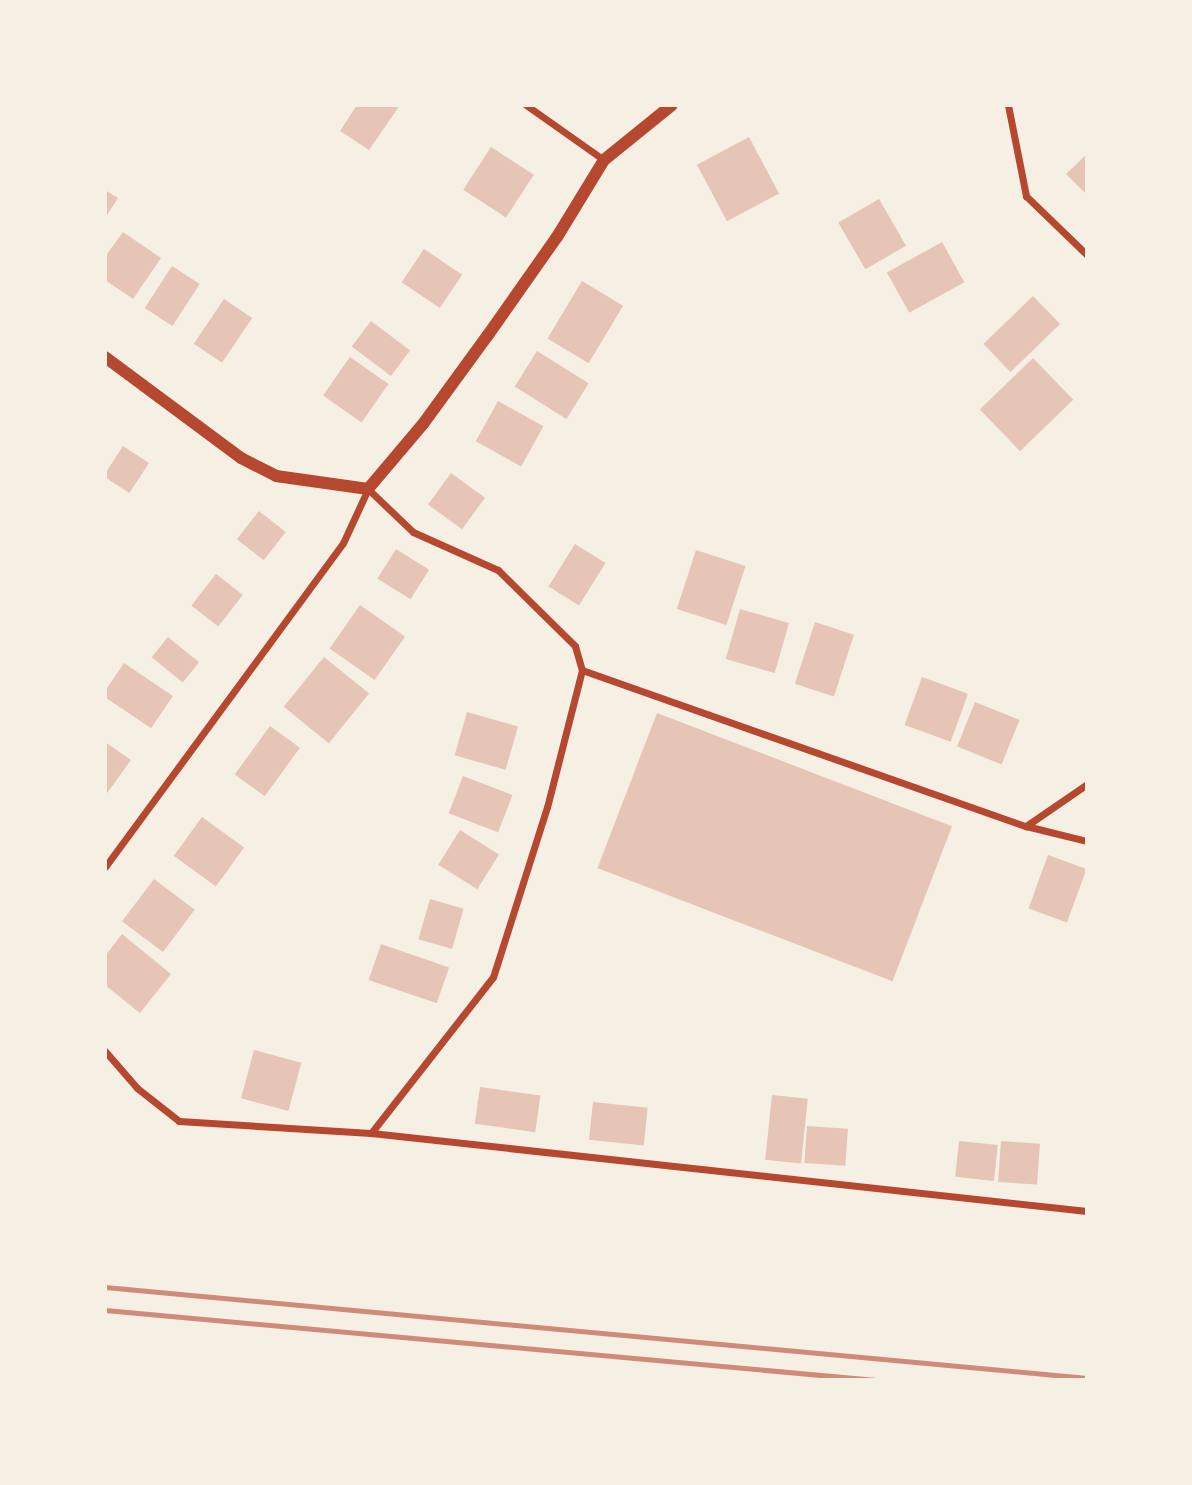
<!DOCTYPE html>
<html>
<head>
<meta charset="utf-8">
<style>
	body { margin:0 }
	#map { position:relative; width:1192px; height:1485px; overflow:hidden; background:#f6efe4; font-family:Inter,sans-serif }
	div>[style] { position:absolute }
	.building>* { inset:0; background:#e6c5b7; transform-origin:0 0 }
	.minor>* { height:7px; margin:-3.5px; padding:0 3.5px; transform-origin:3.5px; border-radius:3.5px; background:#b5482f }
	.tertiary>* { height:12px; margin:-6px; padding:0 6px; transform-origin:6px; border-radius:6px; background:#b5482f }
	.rail>* { height:5px; margin:-2.5px; padding:0 2.5px; transform-origin:2.5px; border-radius:2.5px; background:#cf8b77 }
	span { translate:-50% -50%; white-space:nowrap; text-align:center; line-height:1.15; -webkit-text-stroke:6px #f6efe4; paint-order:stroke }
	.frame { position:absolute; inset:0; border:107px solid #f6efe4; pointer-events:none }
</style>
</head>
<body>
<div id="map">
	<div class="building">
		<i style="clip-path:polygon(357px 105px,400px 105px,369px 150px,340px 131px)"></i>
		<i style="left:749px;top:137px;width:64px;height:59px;rotate:62deg"></i>
		<i style="left:491px;top:147px;width:51px;height:51px;rotate:33deg"></i>
		<i style="clip-path:polygon(1087px 154px,1087px 195px,1066px 174px)"></i>
		<i style="clip-path:polygon(105px 190px,118px 198px,105px 218px)"></i>
		<i style="left:879px;top:199px;width:54px;height:47px;rotate:60deg"></i>
		<i style="clip-path:polygon(123px 232px,161px 258px,133px 299px,105px 280px,105px 257px)"></i>
		<i style="left:942px;top:242px;width:46px;height:63px;rotate:61deg"></i>
		<i style="left:424px;top:249px;width:46px;height:40px;rotate:34deg"></i>
		<i style="left:172px;top:266px;width:33px;height:50px;rotate:33deg"></i>
		<i style="left:582px;top:281px;width:48px;height:67px;rotate:31deg"></i>
		<i style="left:1033px;top:296px;width:39px;height:69px;rotate:46deg"></i>
		<i style="left:224px;top:299px;width:34px;height:54px;rotate:34deg"></i>
		<i style="left:371px;top:321px;width:49px;height:32px;rotate:37deg"></i>
		<i style="left:537px;top:351px;width:61px;height:42px;rotate:32deg"></i>
		<i style="left:350px;top:357px;width:47px;height:47px;rotate:35deg"></i>
		<i style="left:1033px;top:358px;width:58px;height:74px;rotate:46deg"></i>
		<i style="left:498px;top:401px;width:52px;height:46px;rotate:29deg"></i>
		<i style="left:123px;top:446px;width:31px;height:36px;rotate:33deg"></i>
		<i style="left:451px;top:473px;width:42px;height:39px;rotate:36deg"></i>
		<i style="left:259px;top:511px;width:34px;height:36px;rotate:38deg"></i>
		<i style="left:575px;top:544px;width:36px;height:50px;rotate:32deg"></i>
		<i style="left:396px;top:549px;width:39px;height:35px;rotate:32deg"></i>
		<i style="left:696px;top:550px;width:52px;height:62px;rotate:18deg"></i>
		<i style="left:216px;top:574px;width:34px;height:40px;rotate:38deg"></i>
		<i style="left:360px;top:605px;width:55px;height:53px;rotate:35deg"></i>
		<i style="left:740px;top:609px;width:51px;height:52px;rotate:16deg"></i>
		<i style="left:815px;top:622px;width:41px;height:65px;rotate:18deg"></i>
		<i style="left:168px;top:637px;width:40px;height:26px;rotate:39deg"></i>
		<i style="left:324px;top:657px;width:58px;height:64px;rotate:39deg"></i>
		<i style="left:124px;top:663px;width:59px;height:39px;rotate:34deg"></i>
		<i style="left:922px;top:677px;width:49px;height:51px;rotate:20deg"></i>
		<i style="left:975px;top:702px;width:48px;height:48px;rotate:22deg"></i>
		<i style="left:467px;top:712px;width:53px;height:45px;rotate:16deg"></i>
		<i style="left:657px;top:713px;width:316px;height:166px;rotate:21deg"></i>
		<i style="left:270px;top:726px;width:37px;height:60px;rotate:36deg"></i>
		<i style="clip-path:polygon(105px 742px,131px 760px,105px 796px)"></i>
		<i style="left:463px;top:776px;width:53px;height:40px;rotate:21deg"></i>
		<i style="left:202px;top:817px;width:52px;height:48px;rotate:36deg"></i>
		<i style="left:460px;top:830px;width:46px;height:41px;rotate:32deg"></i>
		<i style="left:1048px;top:855px;width:41px;height:57px;rotate:20deg"></i>
		<i style="left:154px;top:879px;width:51px;height:53px;rotate:37deg"></i>
		<i style="left:430px;top:899px;width:35px;height:42px;rotate:16deg"></i>
		<i style="clip-path:polygon(122px 934px,171px 974px,140px 1013px,105px 985px,105px 956px)"></i>
		<i style="left:381px;top:944px;width:72px;height:38px;rotate:19deg"></i>
		<i style="left:254px;top:1050px;width:49px;height:50px;rotate:15deg"></i>
		<i style="left:480px;top:1087px;width:61px;height:37px;rotate:8deg"></i>
		<i style="left:772px;top:1095px;width:36px;height:65px;rotate:6deg"></i>
		<i style="left:593px;top:1102px;width:55px;height:38px;rotate:6deg"></i>
		<i style="left:807px;top:1126px;width:41px;height:37px;rotate:4deg"></i>
		<i style="left:959px;top:1141px;width:39px;height:36px;rotate:6deg"></i>
		<i style="left:1001px;top:1141px;width:39px;height:41px;rotate:4deg"></i>
	</div>
	<div class="minor">
		<i style="left:526px;top:105px;width:95px;rotate:35.2deg"></i>
		<i style="left:1008px;top:105px;width:93px;rotate:78.8deg"></i>
		<i style="left:1026px;top:196px;width:85px;rotate:44deg"></i>
		<i style="left:582px;top:670px;width:471px;rotate:19.4deg"></i>
		<i style="left:1026px;top:826px;width:63px;rotate:13.8deg"></i>
		<i style="left:1026px;top:826px;width:74px;rotate:-34.5deg"></i>
		<i style="left:105px;top:867px;width:402px;rotate:-53.7deg"></i>
		<i style="left:343px;top:543px;width:60px;rotate:-65.2deg"></i>
		<i style="left:368px;top:489px;width:62px;rotate:43.7deg"></i>
		<i style="left:413px;top:532px;width:93px;rotate:24.1deg"></i>
		<i style="left:498px;top:570px;width:108px;rotate:44.6deg"></i>
		<i style="left:575px;top:646px;width:25px;rotate:74deg"></i>
		<i style="left:582px;top:670px;width:141px;rotate:104.3deg"></i>
		<i style="left:547px;top:807px;width:178px;rotate:107.6deg"></i>
		<i style="left:493px;top:977px;width:198px;rotate:128deg"></i>
		<i style="left:371px;top:1133px;width:720px;rotate:6.22deg"></i>
		<i style="left:105px;top:1051px;width:49px;rotate:49.1deg"></i>
		<i style="left:137px;top:1088px;width:53px;rotate:38.2deg"></i>
		<i style="left:179px;top:1121px;width:192px;rotate:3.6deg"></i>
	</div>
	<div class="tertiary">
		<i style="left:105px;top:357px;width:169px;rotate:36.6deg"></i>
		<i style="left:241px;top:458px;width:39px;rotate:27deg"></i>
		<i style="left:276px;top:476px;width:93px;rotate:8deg"></i>
		<i style="left:368px;top:489px;width:85px;rotate:-49.8deg"></i>
		<i style="left:423px;top:424px;width:110px;rotate:-53.9deg"></i>
		<i style="left:488px;top:335px;width:120px;rotate:-54.9deg"></i>
		<i style="left:557px;top:237px;width:90px;rotate:-58.6deg"></i>
		<i style="left:604px;top:160px;width:87px;rotate:-39deg"></i>
	</div>
	<div class="rail">
		<i style="left:105px;top:1287px;width:986px;rotate:5.29deg"></i>
		<i style="left:105px;top:1310px;width:774px;rotate:5.19deg"></i>
	</div>
	<div class="frame"></div>
</div>
</body>
</html>
